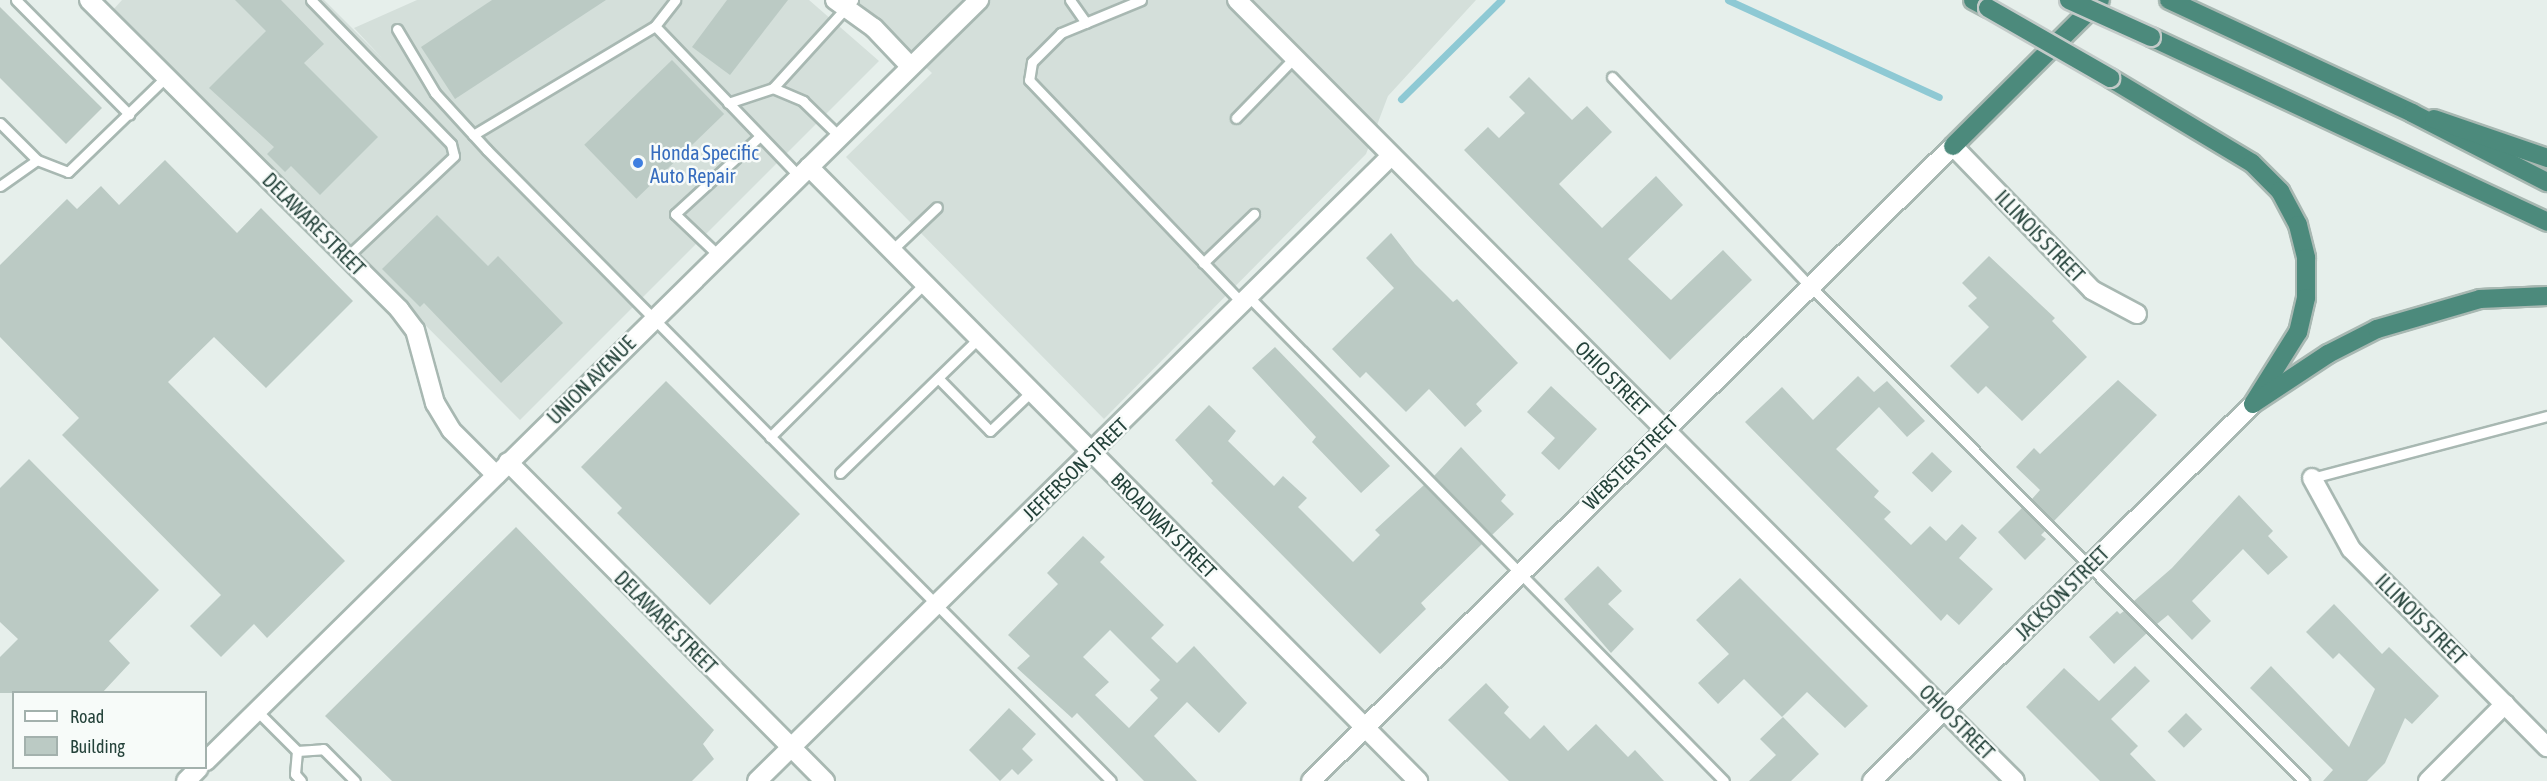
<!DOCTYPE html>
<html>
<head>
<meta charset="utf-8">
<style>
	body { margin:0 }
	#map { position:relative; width:2547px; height:781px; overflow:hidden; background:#e6efeb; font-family:"Asap Condensed",sans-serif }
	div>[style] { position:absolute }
	.built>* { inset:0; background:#d4dfda }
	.stream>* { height:7px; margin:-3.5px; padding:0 3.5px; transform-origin:3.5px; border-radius:3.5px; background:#8ec9d4 }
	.building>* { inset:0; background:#bbcac4; transform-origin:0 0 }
	.roads { filter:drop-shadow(2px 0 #a8b8b2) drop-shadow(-2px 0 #a8b8b2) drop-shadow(0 2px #a8b8b2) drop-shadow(0 -2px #a8b8b2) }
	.service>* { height:9px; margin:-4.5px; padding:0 4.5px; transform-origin:4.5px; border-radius:4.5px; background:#fff }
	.minor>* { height:18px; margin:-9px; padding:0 9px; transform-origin:9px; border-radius:9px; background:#fff }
	.tertiary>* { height:18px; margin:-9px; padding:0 9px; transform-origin:9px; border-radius:9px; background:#fff }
	.trunk>* { height:18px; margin:-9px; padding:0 9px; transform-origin:9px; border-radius:9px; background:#4c8a7c }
	.bridges { filter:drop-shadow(2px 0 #c2cac8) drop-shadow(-2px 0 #c2cac8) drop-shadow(0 2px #c2cac8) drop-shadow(0 -2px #c2cac8) }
	.trunk-bridge>* { height:18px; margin:-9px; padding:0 9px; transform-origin:9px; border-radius:9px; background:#4c8a7c }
	.dots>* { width:16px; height:16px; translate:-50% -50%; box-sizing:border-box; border:3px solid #f7fbf9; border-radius:50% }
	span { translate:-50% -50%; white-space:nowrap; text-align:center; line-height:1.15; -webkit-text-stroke:5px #f7fbf9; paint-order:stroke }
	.shop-label { font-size:20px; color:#366cbe }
	.left { translate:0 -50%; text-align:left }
	.street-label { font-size:20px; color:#24423a }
	.legend { position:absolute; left:12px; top:691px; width:195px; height:78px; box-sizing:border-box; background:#f7fbf9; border:2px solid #a3b1ad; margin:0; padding:8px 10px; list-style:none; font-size:18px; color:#24423a }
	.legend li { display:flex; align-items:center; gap:12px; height:30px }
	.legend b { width:30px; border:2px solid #a3b1ad }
</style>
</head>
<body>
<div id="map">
	<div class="built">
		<i style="clip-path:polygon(122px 0,324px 0,382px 58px,354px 28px,417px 0,809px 0,879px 61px,520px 420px,112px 11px)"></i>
		<i style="clip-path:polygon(843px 0,1476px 0,1388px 96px,1366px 154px,1104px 419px,846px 157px,932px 73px,874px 20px)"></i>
	</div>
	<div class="stream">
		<i style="left:1728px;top:0;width:232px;rotate:24.7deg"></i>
		<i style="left:1401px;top:99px;width:141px;rotate:-44.7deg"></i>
	</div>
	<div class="building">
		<i style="clip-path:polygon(235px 0,281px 0,324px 44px,304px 63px,378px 137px,320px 195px,291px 166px,285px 172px,267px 154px,274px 147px,209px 88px,266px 31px)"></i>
		<i style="clip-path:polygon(492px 0,606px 0,455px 99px,421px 47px)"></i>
		<i style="clip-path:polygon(727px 0,788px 0,730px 75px,692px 47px)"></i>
		<i style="clip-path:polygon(0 7px,102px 108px,66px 144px,0 78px)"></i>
		<i style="left:672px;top:60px;width:75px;height:122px;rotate:46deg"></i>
		<i style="clip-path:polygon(1529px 77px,1572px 120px,1587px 106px,1612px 132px,1559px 184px,1602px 228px,1656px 176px,1683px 205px,1628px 259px,1671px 300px,1723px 250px,1752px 280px,1670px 360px,1464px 150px,1488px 127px,1499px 138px,1525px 113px,1509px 97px)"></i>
		<i style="clip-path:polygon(165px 160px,237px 233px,261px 208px,353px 301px,266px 388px,214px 337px,168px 382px,345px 561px,267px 638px,254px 624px,221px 657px,190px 626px,221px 595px,62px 435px,79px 418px,0 337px,0 265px,67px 199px,77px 209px,101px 186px,119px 205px)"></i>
		<i style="clip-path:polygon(437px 215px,488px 266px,498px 256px,563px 323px,501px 383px,424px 303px,420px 307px,382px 269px)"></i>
		<i style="clip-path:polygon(1391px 233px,1415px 264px,1453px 302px,1457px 299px,1518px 363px,1476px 404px,1482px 411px,1465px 427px,1429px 389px,1406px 412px,1366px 372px,1360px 378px,1332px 349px,1394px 288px,1366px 258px)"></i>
		<i style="clip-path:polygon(1989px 256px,2055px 318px,2052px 321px,2087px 357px,2022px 421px,1986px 386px,1978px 394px,1950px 366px,1989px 327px,1968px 306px,1977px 298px,1962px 283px)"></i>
		<i style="clip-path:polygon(1275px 347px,1390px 466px,1361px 493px,1312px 442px,1316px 437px,1252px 368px)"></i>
		<i style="clip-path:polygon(1858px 376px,1874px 392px,1887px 381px,1925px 421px,1907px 437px,1879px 407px,1836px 449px,1879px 491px,1874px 497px,1891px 512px,1884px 519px,1911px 545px,1930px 526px,1946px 541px,1962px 524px,1977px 538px,1959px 558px,1993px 589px,1959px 625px,1947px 614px,1941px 621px,1745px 422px,1782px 387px,1813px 420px)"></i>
		<i style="clip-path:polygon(2118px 380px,2157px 415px,2054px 521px,2032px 499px,2040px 490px,2016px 467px,2034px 448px,2040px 454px)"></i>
		<i style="clip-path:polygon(666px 381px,800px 514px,710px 605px,617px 513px,622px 508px,581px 467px)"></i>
		<i style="clip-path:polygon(1551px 386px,1597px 429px,1559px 470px,1541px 453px,1555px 438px,1527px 412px)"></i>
		<i style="clip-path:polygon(1209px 405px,1236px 431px,1228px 441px,1274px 486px,1283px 476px,1307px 498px,1298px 507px,1353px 562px,1380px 535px,1375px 530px,1424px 485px,1482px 544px,1421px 603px,1426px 609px,1380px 654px,1211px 483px,1213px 481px,1175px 440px)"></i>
		<i style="clip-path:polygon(1461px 447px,1506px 495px,1501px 501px,1514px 514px,1492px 535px,1434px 476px)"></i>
		<i style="left:1932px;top:452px;width:28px;height:29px;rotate:44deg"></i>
		<i style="clip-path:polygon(29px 459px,159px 590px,109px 641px,130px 663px,102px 693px,0 693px,0 657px,18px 639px,0 622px,0 488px)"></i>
		<i style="clip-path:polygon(2239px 495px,2273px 531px,2268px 536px,2288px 557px,2268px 575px,2243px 549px,2192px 601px,2211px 621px,2192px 640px,2168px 615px,2157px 624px,2134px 601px,2172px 568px)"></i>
		<i style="clip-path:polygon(2022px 508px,2045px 531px,2041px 535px,2046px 539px,2025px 560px,1998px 532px)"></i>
		<i style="clip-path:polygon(516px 527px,714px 730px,703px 744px,714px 759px,692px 781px,392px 781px,325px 716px)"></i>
		<i style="clip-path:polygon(evenodd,1083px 536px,1105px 557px,1100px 562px,1164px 625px,1151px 638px,1177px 663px,1194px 646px,1247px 703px,1219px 733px,1187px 702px,1154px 736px,1197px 781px,1144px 781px,1077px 713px,1072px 718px,1017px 668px,1030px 656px,1008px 635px,1058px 584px,1047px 573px,1083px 536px,1110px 630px,1160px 680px,1150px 690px,1158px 698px,1129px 728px,1095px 695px,1109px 682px,1083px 657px,1110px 630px)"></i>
		<i style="clip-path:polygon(1598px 566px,1622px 591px,1608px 604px,1634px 629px,1611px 653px,1564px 599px)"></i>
		<i style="clip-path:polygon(1740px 578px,1868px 706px,1845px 728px,1807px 692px,1782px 717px,1744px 679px,1718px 704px,1698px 683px,1729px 654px,1696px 620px)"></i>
		<i style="clip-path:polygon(2334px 604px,2382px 654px,2389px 647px,2439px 696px,2412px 724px,2405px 718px,2385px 763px,2367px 781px,2323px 781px,2333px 770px,2250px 688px,2271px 666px,2349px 747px,2375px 689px,2339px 653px,2333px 659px,2306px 632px)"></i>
		<i style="clip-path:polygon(2117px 611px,2120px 614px,2124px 611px,2147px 633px,2114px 664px,2089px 637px)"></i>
		<i style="clip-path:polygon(2135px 666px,2150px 681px,2111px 719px,2138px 746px,2130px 754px,2156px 781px,2100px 781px,2026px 707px,2064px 668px,2099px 701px)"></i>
		<i style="clip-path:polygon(1486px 683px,1509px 707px,1504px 713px,1530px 739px,1544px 725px,1568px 751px,1596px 724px,1628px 757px,1635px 750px,1664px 781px,1509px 781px,1448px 720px)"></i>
		<i style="clip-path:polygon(1009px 708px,1036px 734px,1022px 749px,1033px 760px,1018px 775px,1012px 769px,1000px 781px,969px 750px)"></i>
		<i style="left:2186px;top:713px;width:23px;height:26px;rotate:45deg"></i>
		<i style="clip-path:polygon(1783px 717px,1819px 754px,1791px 781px,1749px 781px,1776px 755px,1760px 739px)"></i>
	</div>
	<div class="roads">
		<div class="service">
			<i style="left:16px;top:0;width:161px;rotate:45.3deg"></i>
			<i style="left:311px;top:0;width:201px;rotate:45.8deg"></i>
			<i style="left:451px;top:144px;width:12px;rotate:76deg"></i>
			<i style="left:454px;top:156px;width:147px;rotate:136.7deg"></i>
			<i style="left:1070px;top:0;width:28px;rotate:55deg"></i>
			<i style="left:1141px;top:0;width:87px;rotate:157.6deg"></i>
			<i style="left:1061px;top:33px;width:41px;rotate:135deg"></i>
			<i style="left:1032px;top:62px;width:18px;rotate:99deg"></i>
			<i style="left:1029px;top:80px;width:310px;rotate:46.3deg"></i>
			<i style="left:655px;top:26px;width:33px;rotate:-52deg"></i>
			<i style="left:397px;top:29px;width:74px;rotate:59.3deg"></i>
			<i style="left:435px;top:93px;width:77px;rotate:47.6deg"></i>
			<i style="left:487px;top:150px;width:887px;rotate:45.32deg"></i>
			<i style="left:1612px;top:77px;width:286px;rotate:46.6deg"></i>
			<i style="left:1809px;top:285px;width:701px;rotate:45.06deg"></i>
			<i style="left:773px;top:88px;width:33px;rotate:23deg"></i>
			<i style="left:803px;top:101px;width:50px;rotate:44.2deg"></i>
			<i style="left:728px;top:103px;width:47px;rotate:-18.4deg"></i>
			<i style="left:773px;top:88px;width:119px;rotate:-47.7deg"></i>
			<i style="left:1236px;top:118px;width:83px;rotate:-46deg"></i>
			<i style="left:0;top:123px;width:52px;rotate:45deg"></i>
			<i style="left:37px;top:160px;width:33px;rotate:21deg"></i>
			<i style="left:68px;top:172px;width:138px;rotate:-44.1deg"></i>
			<i style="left:473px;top:135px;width:212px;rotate:-30.9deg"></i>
			<i style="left:655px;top:26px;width:208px;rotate:46.2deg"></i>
			<i style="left:0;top:186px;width:45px;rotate:-35.1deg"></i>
			<i style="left:892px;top:250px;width:62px;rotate:-43.7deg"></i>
			<i style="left:717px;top:254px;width:58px;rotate:-136.4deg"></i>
			<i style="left:675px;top:214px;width:115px;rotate:-42.5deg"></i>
			<i style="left:1203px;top:263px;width:71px;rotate:-43.9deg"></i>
			<i style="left:1249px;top:297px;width:678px;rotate:45.54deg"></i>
			<i style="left:938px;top:378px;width:74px;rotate:45.5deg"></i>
			<i style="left:990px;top:431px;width:58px;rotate:-43.6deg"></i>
			<i style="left:770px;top:437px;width:218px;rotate:-44.8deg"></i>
			<i style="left:840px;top:473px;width:194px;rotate:-44.2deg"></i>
			<i style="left:2312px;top:478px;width:243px;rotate:-14.8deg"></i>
			<i style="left:257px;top:711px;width:57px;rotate:45deg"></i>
			<i style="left:297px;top:751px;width:26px;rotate:-4deg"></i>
			<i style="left:323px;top:749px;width:45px;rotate:45deg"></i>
			<i style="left:297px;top:751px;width:23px;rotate:95deg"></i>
			<i style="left:295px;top:774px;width:9px;rotate:49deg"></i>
		</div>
		<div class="minor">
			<i style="left:89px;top:0;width:438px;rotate:44.9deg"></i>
			<i style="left:399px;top:309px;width:26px;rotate:53deg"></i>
			<i style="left:415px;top:330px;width:76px;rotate:74.7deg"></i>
			<i style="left:435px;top:403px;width:31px;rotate:59deg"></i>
			<i style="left:451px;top:430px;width:64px;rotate:45deg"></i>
			<i style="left:835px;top:0;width:48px;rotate:35.7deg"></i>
			<i style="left:874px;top:28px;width:52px;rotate:46.5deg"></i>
			<i style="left:1237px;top:0;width:1102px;rotate:45.11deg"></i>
			<i style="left:1953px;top:146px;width:200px;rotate:46deg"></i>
			<i style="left:2092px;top:290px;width:51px;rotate:28.1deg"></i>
			<i style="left:809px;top:167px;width:865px;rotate:45.23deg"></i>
			<i style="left:508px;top:462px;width:450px;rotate:45.2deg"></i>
			<i style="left:2312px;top:478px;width:81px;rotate:61.2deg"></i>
			<i style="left:2351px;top:549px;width:279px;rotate:45.3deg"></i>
			<i style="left:206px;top:761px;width:1085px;rotate:-44.55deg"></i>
			<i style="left:186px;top:781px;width:18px;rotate:-45deg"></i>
			<i style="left:757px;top:781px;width:890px;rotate:-44.59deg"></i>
			<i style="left:2428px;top:781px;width:109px;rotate:-45deg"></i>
		</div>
		<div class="tertiary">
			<i style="left:1311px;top:781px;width:903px;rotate:-44.69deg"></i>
			<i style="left:1872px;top:781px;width:536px;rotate:-44.7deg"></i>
		</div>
		<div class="trunk">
			<i style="left:1973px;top:0;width:17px;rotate:28deg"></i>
			<i style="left:2169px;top:0;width:268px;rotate:24.9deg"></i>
			<i style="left:2412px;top:113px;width:152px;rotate:27.1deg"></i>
			<i style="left:2151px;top:37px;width:437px;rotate:25deg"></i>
			<i style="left:2110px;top:78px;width:165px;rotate:30.9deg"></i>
			<i style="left:2252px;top:163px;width:40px;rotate:45deg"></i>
			<i style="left:2280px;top:191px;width:38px;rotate:62deg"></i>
			<i style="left:2298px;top:225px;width:34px;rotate:76deg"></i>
			<i style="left:2306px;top:258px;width:40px;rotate:90deg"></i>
			<i style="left:2306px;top:298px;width:35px;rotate:103deg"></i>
			<i style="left:2298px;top:332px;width:85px;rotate:122deg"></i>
			<i style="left:2434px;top:119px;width:120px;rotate:19deg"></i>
			<i style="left:1953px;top:146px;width:207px;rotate:-44.8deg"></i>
			<i style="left:2254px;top:403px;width:89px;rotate:-33.5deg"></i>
			<i style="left:2328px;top:354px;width:55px;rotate:-27deg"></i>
			<i style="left:2377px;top:329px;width:107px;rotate:-16.2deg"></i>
			<i style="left:2480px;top:299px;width:67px;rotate:-2.6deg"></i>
		</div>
	</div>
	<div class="bridges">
		<div class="trunk-bridge">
			<i style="left:2069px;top:0;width:90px;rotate:24.3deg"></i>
			<i style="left:1988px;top:8px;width:141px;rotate:29.8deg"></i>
		</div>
	</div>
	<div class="dots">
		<i style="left:638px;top:163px;background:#3f7fe0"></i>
	</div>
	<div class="shop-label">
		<span class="left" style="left:650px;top:164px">Honda Specific<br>Auto Repair</span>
	</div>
	<div class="street-label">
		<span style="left:314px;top:224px;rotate:45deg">DELAWARE STREET</span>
		<span style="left:2040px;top:236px;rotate:46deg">ILLINOIS STREET</span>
		<span style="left:1613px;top:378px;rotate:45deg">OHIO STREET</span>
		<span style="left:591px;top:380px;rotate:-45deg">UNION AVENUE</span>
		<span style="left:1630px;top:462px;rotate:-45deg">WEBSTER STREET</span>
		<span style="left:1075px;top:469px;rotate:-44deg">JEFFERSON STREET</span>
		<span style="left:1164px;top:525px;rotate:45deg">BROADWAY STREET</span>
		<span style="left:2062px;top:593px;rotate:-45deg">JACKSON STREET</span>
		<span style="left:2421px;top:619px;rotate:45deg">ILLINOIS STREET</span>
		<span style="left:666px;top:622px;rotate:45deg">DELAWARE STREET</span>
		<span style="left:1957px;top:722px;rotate:45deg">OHIO STREET</span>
	</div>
	<ul class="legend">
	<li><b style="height:8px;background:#fff"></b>Road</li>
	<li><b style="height:16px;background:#bbcac4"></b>Building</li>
	</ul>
</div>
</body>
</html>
